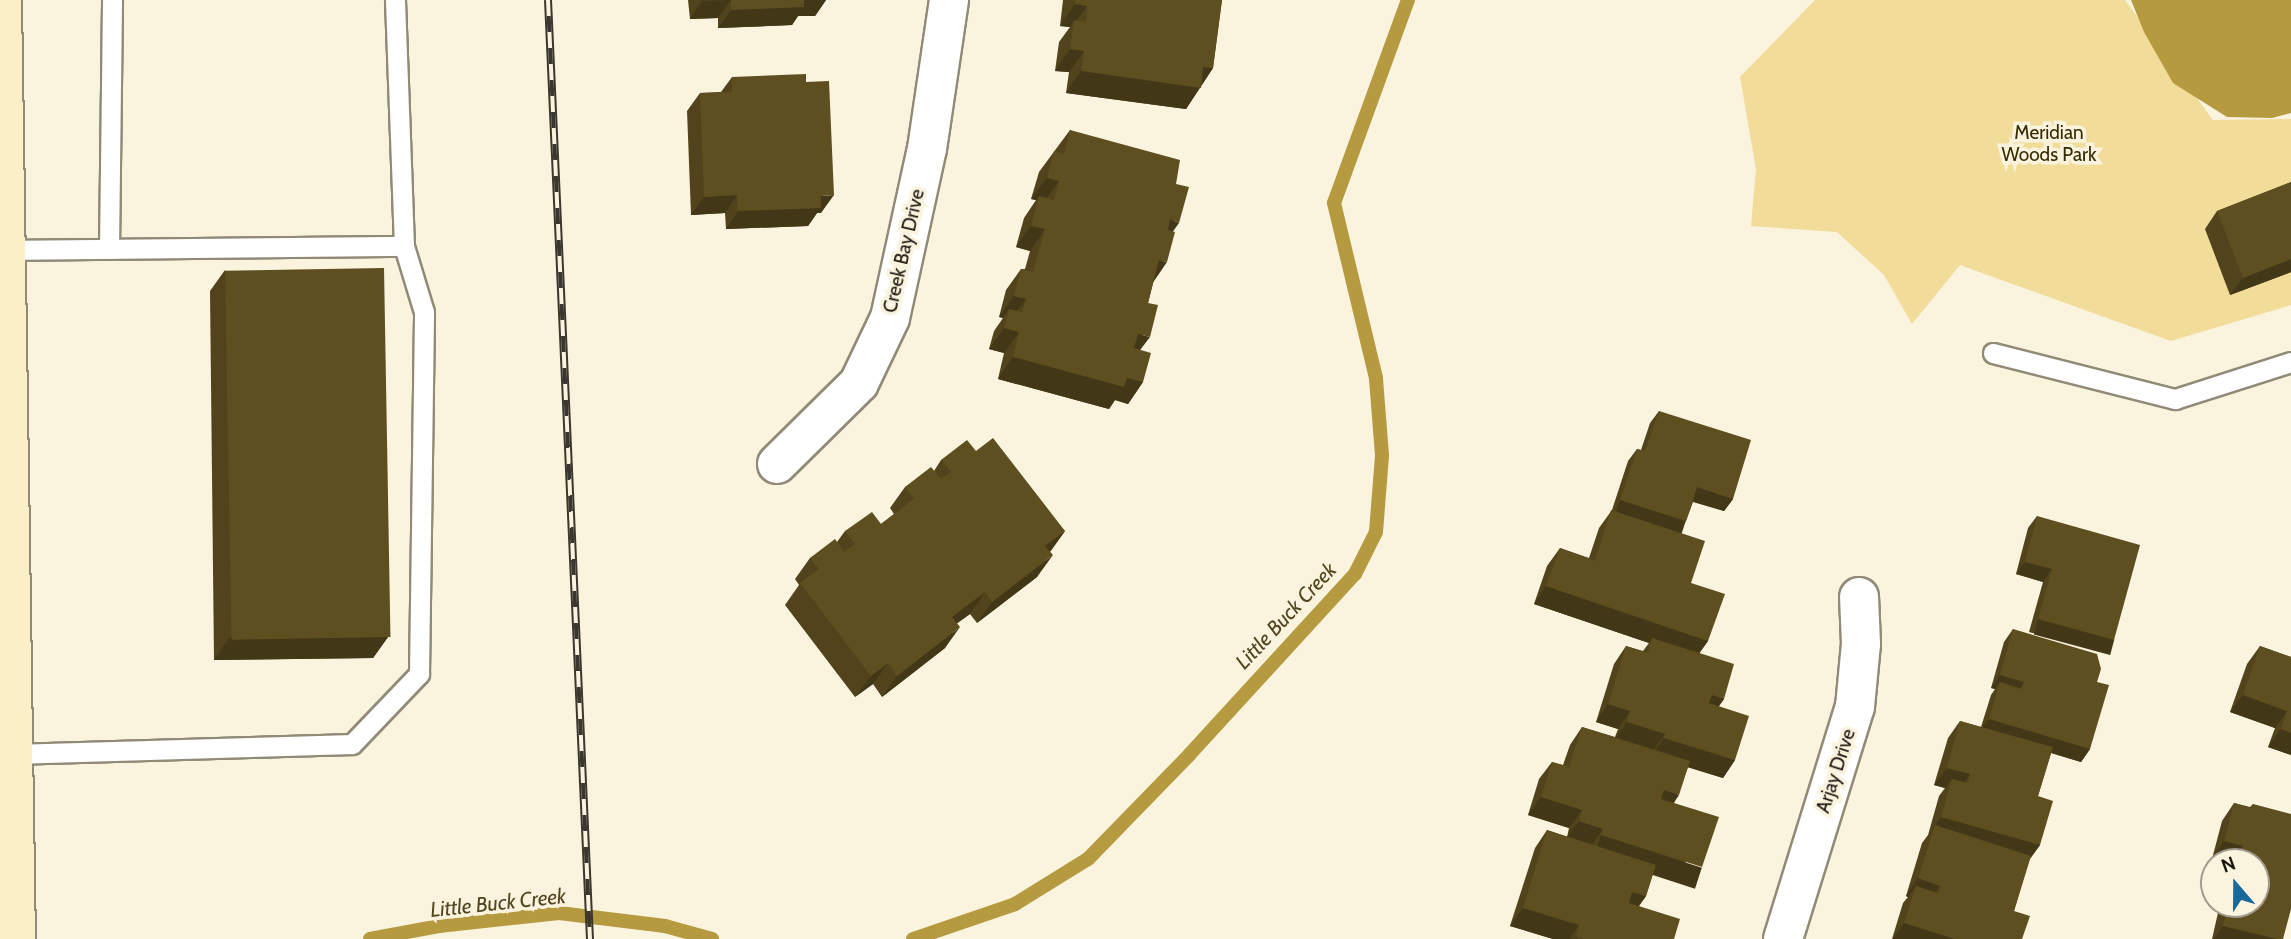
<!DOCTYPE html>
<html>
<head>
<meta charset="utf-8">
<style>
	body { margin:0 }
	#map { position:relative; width:2291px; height:939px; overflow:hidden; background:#faf3de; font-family:Cabin,sans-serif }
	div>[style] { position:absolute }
	.green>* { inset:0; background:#f2dc9a }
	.water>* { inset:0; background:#b69a40 }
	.stream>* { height:14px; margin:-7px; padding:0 7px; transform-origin:7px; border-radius:7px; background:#b69a40 }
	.roads { filter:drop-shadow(2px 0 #918a77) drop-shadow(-2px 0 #918a77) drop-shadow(0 2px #918a77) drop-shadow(0 -2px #918a77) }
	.service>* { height:19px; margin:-9.5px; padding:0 9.5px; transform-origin:9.5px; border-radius:9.5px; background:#fff }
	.minor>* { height:38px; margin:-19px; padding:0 19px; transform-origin:19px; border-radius:19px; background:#fff }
	.secondary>* { height:38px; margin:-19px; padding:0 19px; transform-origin:19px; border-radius:19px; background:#fbefc8 }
	.rail>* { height:8px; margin-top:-4px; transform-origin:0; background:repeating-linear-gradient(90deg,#faf3de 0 16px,#3b372e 0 32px); box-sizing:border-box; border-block:2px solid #3b372e }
	.wall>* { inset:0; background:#51441c }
	.shaded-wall>* { inset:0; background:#423716; transform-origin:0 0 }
	.building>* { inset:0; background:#5e4f20; transform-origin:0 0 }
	span { translate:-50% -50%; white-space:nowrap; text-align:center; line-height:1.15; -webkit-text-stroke:7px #faf3de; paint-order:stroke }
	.park-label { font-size:19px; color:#372b03 }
	.street-label { font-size:19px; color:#1a1710 }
	.water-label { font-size:21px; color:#524620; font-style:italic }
	.north { position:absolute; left:2200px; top:848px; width:70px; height:70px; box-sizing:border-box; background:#faf3de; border:2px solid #a09b8c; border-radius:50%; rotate:340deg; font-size:19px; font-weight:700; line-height:28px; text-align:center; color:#1a1710 }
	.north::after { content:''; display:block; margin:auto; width:24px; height:32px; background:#19699b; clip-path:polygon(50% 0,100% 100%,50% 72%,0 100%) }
</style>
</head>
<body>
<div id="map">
	<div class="green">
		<i style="clip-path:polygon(1815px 0,2125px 0,2213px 120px,2291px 119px,2291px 305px,2171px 341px,1960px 265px,1912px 324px,1884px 275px,1837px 232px,1751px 226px,1756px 169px,1740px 77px)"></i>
	</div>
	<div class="water">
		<i style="clip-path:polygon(2131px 0,2291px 0,2291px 113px,2272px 118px,2227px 117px,2173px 83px,2144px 32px)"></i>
	</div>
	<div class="stream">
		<i style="left:370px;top:939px;width:70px;rotate:-10.7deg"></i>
		<i style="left:439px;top:926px;width:121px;rotate:-6.2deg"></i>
		<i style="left:559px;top:913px;width:107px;rotate:7deg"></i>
		<i style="left:665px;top:926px;width:49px;rotate:15.5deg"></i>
		<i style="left:913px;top:939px;width:108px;rotate:-18.9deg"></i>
		<i style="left:1015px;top:904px;width:86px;rotate:-31.7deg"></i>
		<i style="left:1088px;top:859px;width:145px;rotate:-45.8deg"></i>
		<i style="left:1189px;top:755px;width:246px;rotate:-47.5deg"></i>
		<i style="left:1355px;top:574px;width:47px;rotate:-63.4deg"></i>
		<i style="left:1376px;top:532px;width:77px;rotate:-85.5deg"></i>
		<i style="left:1382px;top:455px;width:77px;rotate:-94.5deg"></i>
		<i style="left:1376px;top:378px;width:180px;rotate:-103.5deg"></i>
		<i style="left:1334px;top:203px;width:216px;rotate:-70deg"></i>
	</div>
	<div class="roads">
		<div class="service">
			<i style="left:109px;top:249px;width:249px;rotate:-89.3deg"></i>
			<i style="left:6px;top:250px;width:398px;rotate:-0.6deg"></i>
			<i style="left:404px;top:246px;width:246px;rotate:-92.1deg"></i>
			<i style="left:1993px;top:353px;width:188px;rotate:14.2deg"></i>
			<i style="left:2175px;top:399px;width:122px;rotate:-17.7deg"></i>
			<i style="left:13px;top:754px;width:339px;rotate:-1.7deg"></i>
			<i style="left:352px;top:744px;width:97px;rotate:-46.3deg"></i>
			<i style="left:419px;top:674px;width:362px;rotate:-89.2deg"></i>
			<i style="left:424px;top:312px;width:69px;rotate:-106.9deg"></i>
		</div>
		<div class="minor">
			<i style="left:777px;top:464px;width:115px;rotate:-44.6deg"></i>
			<i style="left:859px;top:383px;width:72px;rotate:-64.5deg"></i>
			<i style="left:890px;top:318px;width:173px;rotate:-77.7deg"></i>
			<i style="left:927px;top:149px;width:151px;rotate:-81.6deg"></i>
			<i style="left:1783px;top:939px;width:243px;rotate:-72.8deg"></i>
			<i style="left:1855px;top:707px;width:63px;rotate:-84.6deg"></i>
			<i style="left:1861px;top:644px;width:47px;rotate:-92.4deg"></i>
		</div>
		<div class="secondary">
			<i style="left:2px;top:0;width:939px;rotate:89.15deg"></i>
		</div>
	</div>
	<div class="rail">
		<i style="left:548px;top:0;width:940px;rotate:87.44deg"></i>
	</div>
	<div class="wall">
		<i style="clip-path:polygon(688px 0,826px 0,815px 16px,798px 16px,792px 25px,718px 28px,718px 18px,690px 19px)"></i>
		<i style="clip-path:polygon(1063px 0,1222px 0,1213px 68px,1186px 109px,1066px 93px,1069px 72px,1055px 71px,1059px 42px,1070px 27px,1060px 26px)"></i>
		<i style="clip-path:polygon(732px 77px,806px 82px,821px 213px,817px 213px,808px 226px,726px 229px,725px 213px,691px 215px,687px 111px,700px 93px,721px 92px)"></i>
		<i style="clip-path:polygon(1070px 130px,1176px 184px,1173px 231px,1153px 283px,1148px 303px,1140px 350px,1143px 382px,1128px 404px,1115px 400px,1109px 409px,998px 379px,1004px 353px,989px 349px,994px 331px,1003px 318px,999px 317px,1006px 290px,1021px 269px,1025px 269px,1030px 251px,1016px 247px,1024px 218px,1036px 200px,1031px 199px,1039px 172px)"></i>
		<i style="clip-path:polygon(2291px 182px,2291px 272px,2230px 295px,2205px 229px,2217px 211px)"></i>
		<i style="clip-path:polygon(225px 270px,388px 637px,373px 658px,214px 660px,210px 291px)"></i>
		<i style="clip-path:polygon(1659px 411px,1733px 499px,1724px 511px,1693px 502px,1686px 521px,1679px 532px,1691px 583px,1708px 641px,1699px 653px,1724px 699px,1719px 706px,1735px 760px,1723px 778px,1688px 767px,1674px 803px,1690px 885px,1653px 873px,1646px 896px,1639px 906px,1674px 939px,1553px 939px,1510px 926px,1535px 848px,1547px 830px,1567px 837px,1569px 828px,1528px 815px,1539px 779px,1552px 762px,1563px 765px,1570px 745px,1582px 727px,1615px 737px,1618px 729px,1596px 722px,1614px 664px,1626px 646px,1643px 651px,1649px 643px,1534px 604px,1547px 566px,1560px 548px,1589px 558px,1599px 528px,1612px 510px,1628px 461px,1637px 449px,1641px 450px,1650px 423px)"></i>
		<i style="clip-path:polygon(976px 451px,1065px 531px,1050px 552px,1037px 577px,977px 623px,970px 614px,957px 623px,945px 648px,882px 697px,873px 684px,855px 697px,785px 605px,799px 585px,795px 579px,810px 558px,837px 542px,845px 531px,881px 524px,894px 514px,890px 508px,905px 487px,934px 471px,941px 460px)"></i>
		<i style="clip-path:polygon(2037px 516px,2114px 640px,2105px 653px,2029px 632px,2043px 582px,2016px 574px,2028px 528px)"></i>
		<i style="clip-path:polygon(2013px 629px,2097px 682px,2090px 749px,2081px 762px,2051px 753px,2038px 796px,2040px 845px,2029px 860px,2014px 911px,2022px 939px,1892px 939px,1903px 903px,1908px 897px,1906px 896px,1922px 843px,1928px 835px,1939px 796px,1945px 788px,1934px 785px,1948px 738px,1960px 721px,1981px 727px,1991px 695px,1995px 689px,1991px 688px,2004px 642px)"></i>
		<i style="clip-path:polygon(2260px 646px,2291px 657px,2291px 755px,2268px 747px,2275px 728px,2230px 712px,2247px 664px)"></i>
		<i style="clip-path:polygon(2234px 803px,2250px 807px,2253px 804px,2283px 939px,2212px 939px,2220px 904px,2256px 904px,2256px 862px,2223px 862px,2212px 859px,2222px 821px)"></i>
	</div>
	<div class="shaded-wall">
		<i style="clip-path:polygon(731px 0,718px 18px,690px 19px,702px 1px)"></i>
		<i style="clip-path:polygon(803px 0,826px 0,815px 16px,798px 16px,792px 25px,718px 28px,731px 10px)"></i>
		<i style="clip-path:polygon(1075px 4px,1087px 6px,1074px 25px,1074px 20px,1070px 27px,1060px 26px)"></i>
		<i style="clip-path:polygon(1070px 49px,1084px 51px,1069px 72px,1055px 71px)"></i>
		<i style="clip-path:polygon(1203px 67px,1213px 68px,1186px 109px,1066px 93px,1081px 71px)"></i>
		<i style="clip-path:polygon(1047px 178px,1059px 181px,1044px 202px,1039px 196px,1036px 200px,1031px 199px)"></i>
		<i style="clip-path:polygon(737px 195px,725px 213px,691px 215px,704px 197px)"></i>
		<i style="clip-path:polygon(834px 195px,821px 213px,817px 213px,808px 226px,726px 229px,738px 211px,821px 196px)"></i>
		<i style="clip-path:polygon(1170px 219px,1179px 223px,1164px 244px)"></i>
		<i style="clip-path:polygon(1031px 226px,1045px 229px,1030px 251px,1016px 247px)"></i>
		<i style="clip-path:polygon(2291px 259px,2291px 272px,2230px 295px,2243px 278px)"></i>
		<i style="clip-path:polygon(1159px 260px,1167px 262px,1152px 284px)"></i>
		<i style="clip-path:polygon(1014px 296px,1026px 299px,1010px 320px,1009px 309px,1003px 318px,999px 317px)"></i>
		<i style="clip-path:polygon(1004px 328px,1019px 332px,1004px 353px,989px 349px)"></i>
		<i style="clip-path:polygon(1138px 334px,1150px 337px,1134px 358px,1123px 355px)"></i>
		<i style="clip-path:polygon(1013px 357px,1127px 378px,1143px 382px,1128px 404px,1115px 400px,1109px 409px,998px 379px)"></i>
		<i style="clip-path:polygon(1697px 487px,1733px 499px,1724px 511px,1688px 500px)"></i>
		<i style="left:1620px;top:500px;width:69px;height:16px;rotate:18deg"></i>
		<i style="clip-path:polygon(1065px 531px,1049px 553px,1045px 546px)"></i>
		<i style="clip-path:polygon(1053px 555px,1037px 577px,977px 623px,992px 602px)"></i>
		<i style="clip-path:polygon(2025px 562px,2052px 569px,2043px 582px,2016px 574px)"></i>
		<i style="clip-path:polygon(1546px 586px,1708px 641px,1696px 658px,1652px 638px,1649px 643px,1534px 604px)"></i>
		<i style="clip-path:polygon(985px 592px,970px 614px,937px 638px,952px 617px)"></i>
		<i style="left:2038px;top:619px;width:79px;height:16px;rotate:15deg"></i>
		<i style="clip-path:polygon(960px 627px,945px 648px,882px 697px,897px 676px)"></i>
		<i style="clip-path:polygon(388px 637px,373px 658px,214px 660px,229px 638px)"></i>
		<i style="clip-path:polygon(888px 663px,873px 684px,855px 697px,871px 676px)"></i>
		<i style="clip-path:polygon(2000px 675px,2024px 682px,2015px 695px,2000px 682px,1995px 689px,1991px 688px)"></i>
		<i style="clip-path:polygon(1712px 695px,1724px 699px,1711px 717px,1699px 713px)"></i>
		<i style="clip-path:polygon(2243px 695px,2287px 711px,2275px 728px,2230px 712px)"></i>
		<i style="clip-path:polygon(1608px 704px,1630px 711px,1618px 729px,1596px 722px)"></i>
		<i style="clip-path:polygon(1989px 719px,2090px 749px,2081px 762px,1980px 731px)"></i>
		<i style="clip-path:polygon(1627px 722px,1665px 734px,1652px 752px,1614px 740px)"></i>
		<i style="clip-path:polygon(2281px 729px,2291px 733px,2291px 755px,2268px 747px)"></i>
		<i style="clip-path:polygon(1664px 738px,1735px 760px,1723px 778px,1651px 756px)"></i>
		<i style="clip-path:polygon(1947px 768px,1970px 774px,1958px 792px,1952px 779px,1945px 788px,1934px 785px)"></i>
		<i style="clip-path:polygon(1664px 790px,1679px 795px,1667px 813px,1651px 808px)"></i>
		<i style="clip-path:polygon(1541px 797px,1582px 810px,1569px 828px,1528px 815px)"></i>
		<i style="clip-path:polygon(1941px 817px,2040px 845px,2027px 863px,1935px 825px,1928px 834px)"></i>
		<i style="clip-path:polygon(1579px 821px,1603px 829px,1590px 847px,1566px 838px)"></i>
		<i style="left:1601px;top:835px;width:106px;height:22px;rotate:18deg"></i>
		<i style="clip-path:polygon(2224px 841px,2243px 846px,2231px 862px,2223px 862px,2212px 859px)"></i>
		<i style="clip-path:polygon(1918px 878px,1940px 886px,1928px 903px,1916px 886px,1908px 897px,1906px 896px)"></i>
		<i style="clip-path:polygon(1632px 892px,1646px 896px,1633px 914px,1620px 910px)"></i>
		<i style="clip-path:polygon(1523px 908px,1579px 925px,1570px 939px,1553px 939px,1510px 926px)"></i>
		<i style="clip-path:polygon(1904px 923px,1955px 939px,1893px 939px)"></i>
		<i style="clip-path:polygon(2223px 926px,2277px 939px,2214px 939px)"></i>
	</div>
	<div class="building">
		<i style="clip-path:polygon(702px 0,804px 0,804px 7px,731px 10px,731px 0)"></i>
		<i style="clip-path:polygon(1075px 0,1222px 0,1213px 68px,1203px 67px,1201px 88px,1081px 71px,1084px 51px,1070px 49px,1074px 20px,1086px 22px,1087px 6px,1075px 4px)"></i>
		<i style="clip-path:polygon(806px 74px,806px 82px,829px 81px,834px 195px,821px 196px,821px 208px,738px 211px,737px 195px,704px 197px,700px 93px,732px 92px,732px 77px)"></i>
		<i style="clip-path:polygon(1070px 130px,1180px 160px,1176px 184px,1189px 187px,1179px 223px,1170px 219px,1168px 230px,1175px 232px,1167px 262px,1159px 260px,1148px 303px,1158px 305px,1150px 337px,1138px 334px,1134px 348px,1151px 353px,1143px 382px,1127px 378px,1124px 387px,1013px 357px,1019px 332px,1004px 328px,1009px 309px,1022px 312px,1026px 299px,1014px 296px,1021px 269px,1033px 272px,1045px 229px,1031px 226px,1039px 196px,1054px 200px,1059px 181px,1047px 178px,1054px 151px,1064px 154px)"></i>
		<i style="clip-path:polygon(2291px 182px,2291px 259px,2243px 278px,2217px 211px)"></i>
		<i style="left:384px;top:268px;width:369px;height:159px;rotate:89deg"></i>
		<i style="clip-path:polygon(1659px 411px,1751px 440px,1733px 499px,1697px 487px,1686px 521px,1620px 500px,1637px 449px,1645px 451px)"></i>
		<i style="clip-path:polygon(993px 438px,1065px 531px,1045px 546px,1053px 555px,992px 602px,985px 592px,952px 617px,960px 627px,897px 676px,888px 663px,871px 676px,800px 583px,819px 569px,810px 558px,835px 539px,844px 552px,855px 544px,845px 531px,872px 512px,881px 524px,914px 499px,905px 487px,931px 467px,941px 479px,951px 472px,941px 460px,967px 440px,976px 451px)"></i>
		<i style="clip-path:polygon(1611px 510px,1705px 541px,1691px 583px,1725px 594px,1708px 641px,1546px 586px,1560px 548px,1595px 561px)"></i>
		<i style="clip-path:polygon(2037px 516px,2140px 545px,2114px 640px,2038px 619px,2052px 569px,2025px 562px)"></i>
		<i style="clip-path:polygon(2013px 629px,2097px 654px,2101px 669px,2097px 682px,2109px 685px,2090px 749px,1989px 719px,2000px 682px,2022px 689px,2024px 682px,2000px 675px)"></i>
		<i style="clip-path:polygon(1652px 638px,1734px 664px,1724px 699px,1712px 695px,1709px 703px,1749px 716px,1735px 760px,1664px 738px,1665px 734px,1627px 722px,1630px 711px,1608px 704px,1626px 646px,1648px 653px)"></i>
		<i style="clip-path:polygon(2260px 646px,2291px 657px,2291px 733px,2281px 729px,2287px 711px,2243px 695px)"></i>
		<i style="clip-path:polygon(1960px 721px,2053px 747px,2038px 796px,2053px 801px,2040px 845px,1941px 817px,1952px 779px,1968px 783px,1970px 774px,1947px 768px)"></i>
		<i style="clip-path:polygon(1582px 727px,1690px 761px,1679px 795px,1664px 790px,1661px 799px,1719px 817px,1702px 867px,1601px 835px,1603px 829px,1579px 821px,1582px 810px,1541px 797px,1552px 762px,1569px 767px)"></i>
		<i style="clip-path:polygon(2234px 803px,2252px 808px,2253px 804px,2291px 814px,2291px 909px,2283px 939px,2277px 939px,2223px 926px,2228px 904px,2256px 904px,2256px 862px,2239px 862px,2243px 846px,2224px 841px)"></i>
		<i style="clip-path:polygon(1935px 825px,2031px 856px,2014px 911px,2030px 916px,2022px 939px,1955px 939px,1904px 923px,1916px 886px,1938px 893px,1940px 886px,1918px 878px)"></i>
		<i style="clip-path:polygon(1547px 830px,1656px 865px,1646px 896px,1632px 892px,1629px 903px,1680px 919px,1674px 939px,1584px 939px,1576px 936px,1579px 925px,1523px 908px)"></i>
	</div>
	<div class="park-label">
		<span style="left:2049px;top:144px">Meridian<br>Woods Park</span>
	</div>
	<div class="street-label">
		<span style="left:904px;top:251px;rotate:-77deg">Creek Bay Drive</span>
		<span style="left:1836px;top:771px;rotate:-72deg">Arjay Drive</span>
	</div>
	<div class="water-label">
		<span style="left:1286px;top:616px;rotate:-47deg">Little Buck Creek</span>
		<span style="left:498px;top:903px;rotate:-6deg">Little Buck Creek</span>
	</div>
	<div class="north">N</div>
</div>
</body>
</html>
